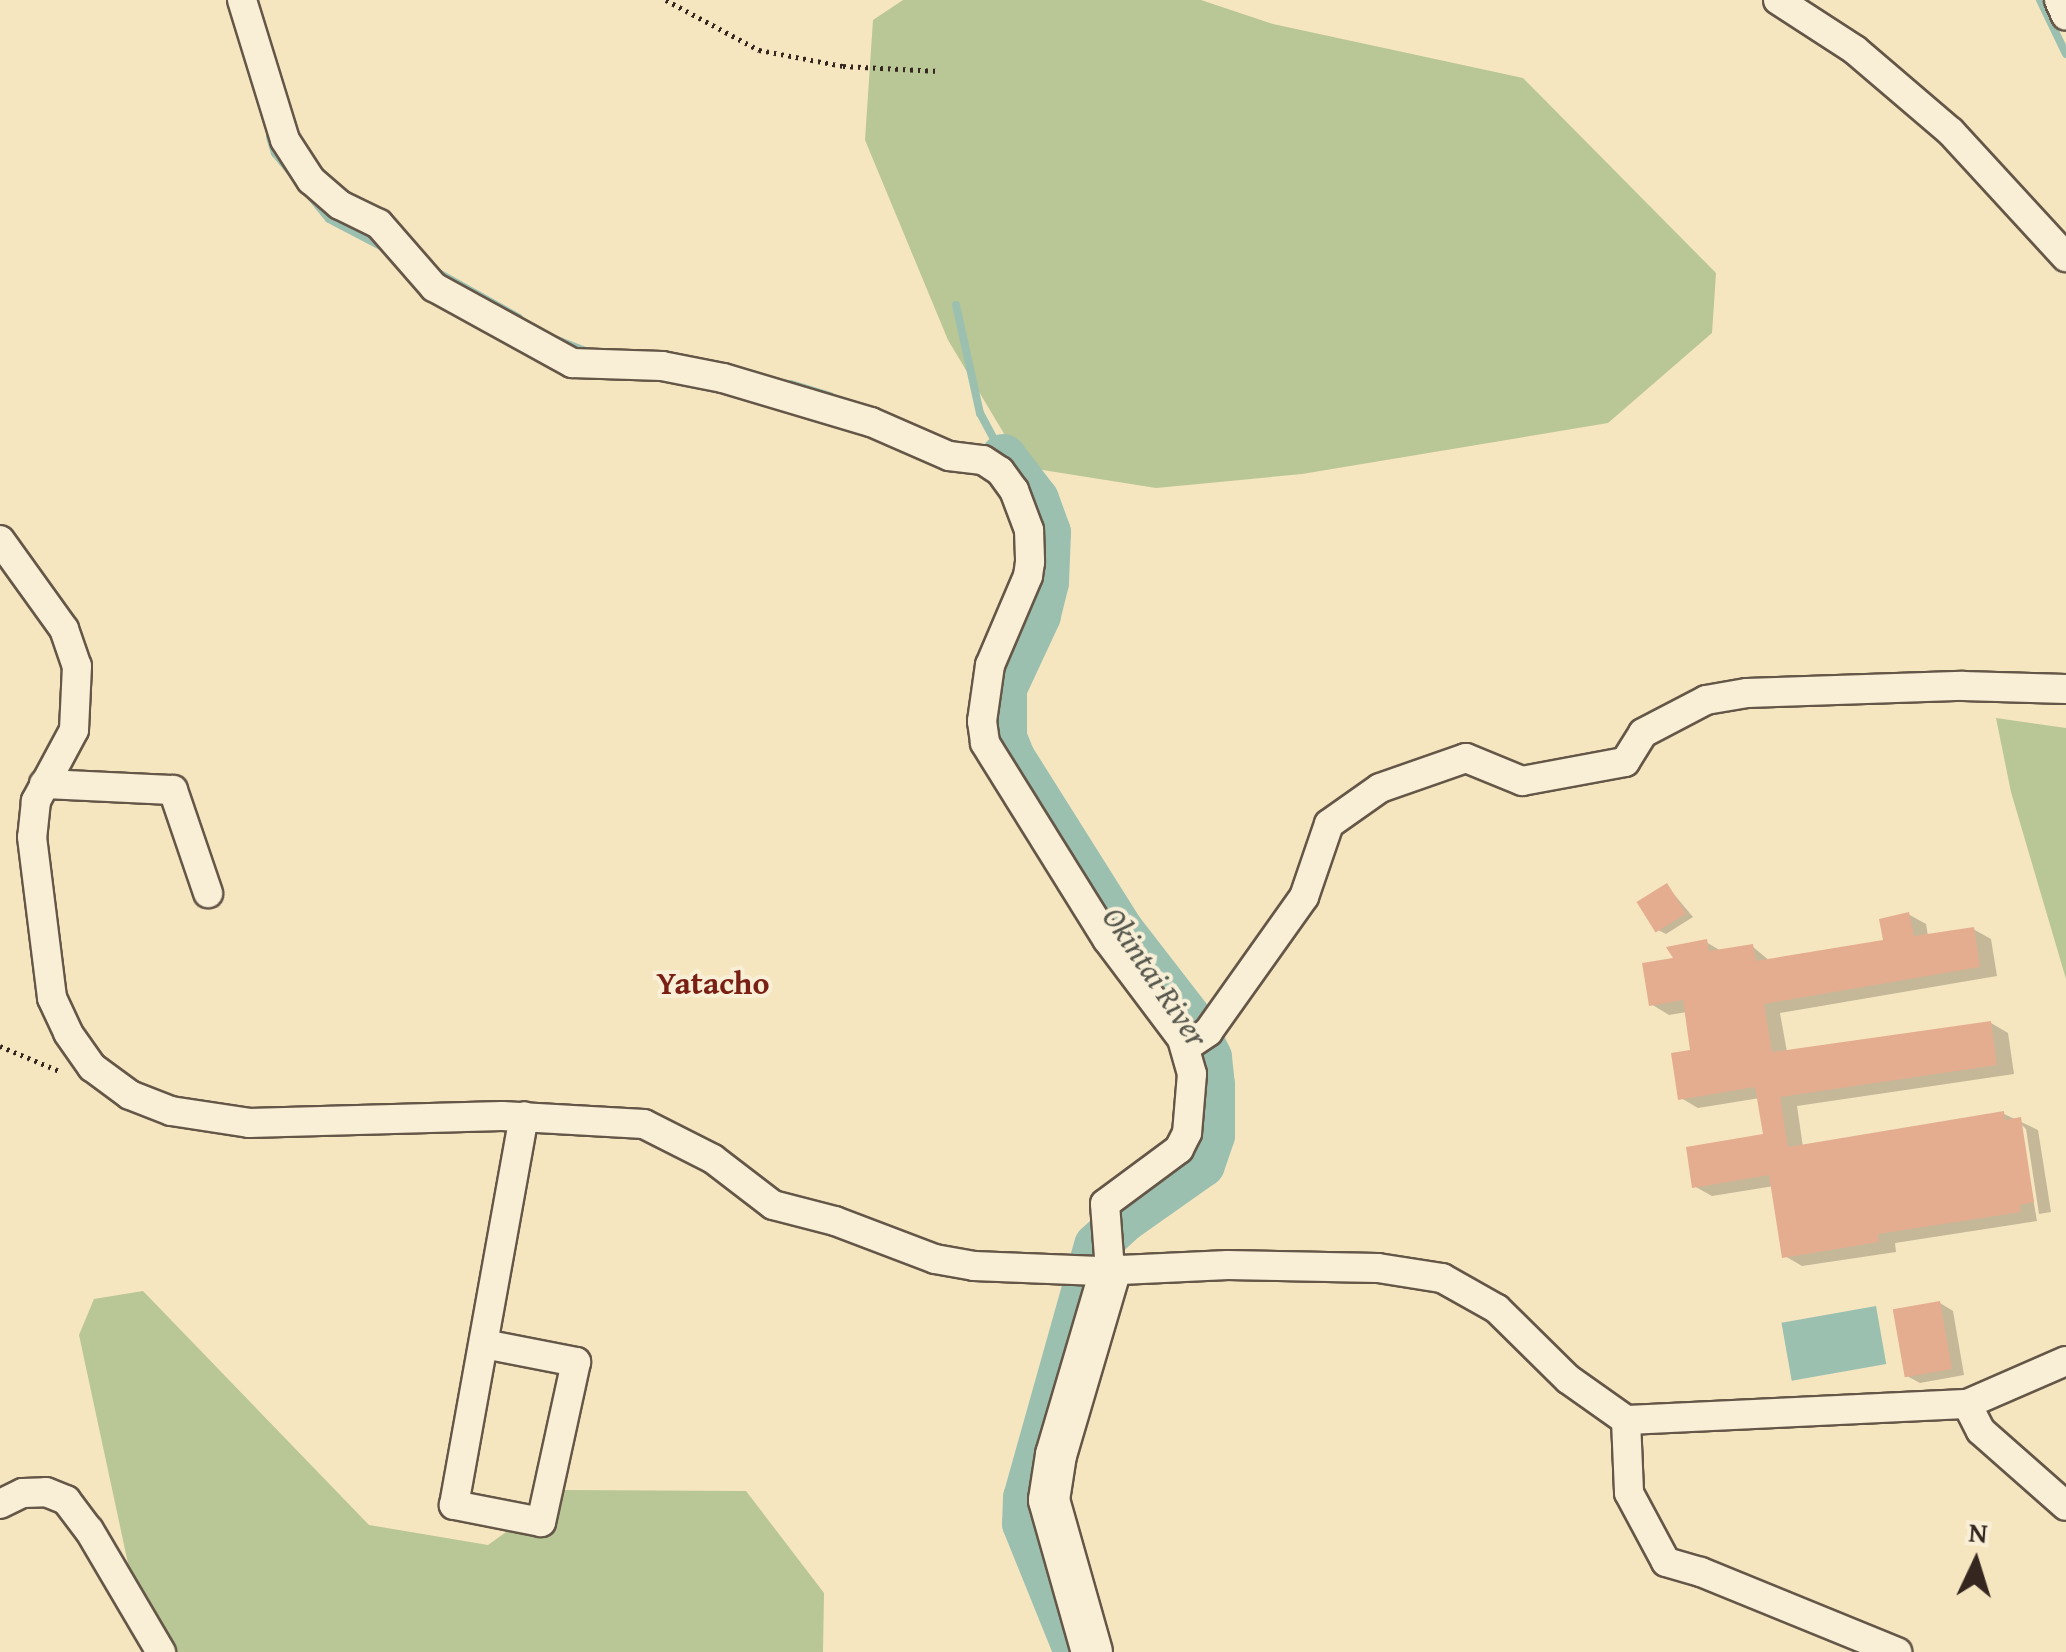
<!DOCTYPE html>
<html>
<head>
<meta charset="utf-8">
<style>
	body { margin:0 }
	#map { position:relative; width:2066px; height:1652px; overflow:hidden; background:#f5e6c0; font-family:"Gentium Book Plus",serif }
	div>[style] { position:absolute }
	.green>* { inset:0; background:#b9c695 }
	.water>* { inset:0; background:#9cc0b0; transform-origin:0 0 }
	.shadow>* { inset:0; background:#0003 }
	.stream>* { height:8px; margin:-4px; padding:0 4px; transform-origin:4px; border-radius:4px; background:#9cc0b0 }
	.river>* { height:45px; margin:-22.5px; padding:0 22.5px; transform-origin:22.5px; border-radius:22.5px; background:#9cc0b0 }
	.building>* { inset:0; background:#e4ad90; transform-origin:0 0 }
	.path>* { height:5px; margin-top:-2.5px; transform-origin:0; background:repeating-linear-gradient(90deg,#352720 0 2.5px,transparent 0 7.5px) }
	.roads { filter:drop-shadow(2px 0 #655748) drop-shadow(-2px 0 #655748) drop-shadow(0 2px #655748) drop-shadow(0 -2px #655748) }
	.street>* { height:28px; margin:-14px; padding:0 14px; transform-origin:14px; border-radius:14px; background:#f8efd6 }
	.secondary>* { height:40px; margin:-20px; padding:0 20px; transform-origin:20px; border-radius:20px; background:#f8efd6 }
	span { translate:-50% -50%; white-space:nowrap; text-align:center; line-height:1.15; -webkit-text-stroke:8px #f8efd6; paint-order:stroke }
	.water-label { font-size:32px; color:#54554b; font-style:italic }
	.neighbourhood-label { font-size:32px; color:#7a1f14; font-weight:700 }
	.north { position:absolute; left:1926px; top:1512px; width:100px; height:100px; -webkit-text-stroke:8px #f8efd6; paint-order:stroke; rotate:4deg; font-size:28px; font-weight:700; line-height:40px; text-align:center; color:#352720 }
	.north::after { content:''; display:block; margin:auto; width:35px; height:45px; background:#352720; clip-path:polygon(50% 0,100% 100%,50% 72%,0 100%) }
</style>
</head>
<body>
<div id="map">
	<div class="green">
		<i style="clip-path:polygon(903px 0,1201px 0,1273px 24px,1523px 78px,1716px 273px,1712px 333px,1608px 423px,1302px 474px,1156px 488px,1024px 467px,948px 340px,865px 140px,873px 20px)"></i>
		<i style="clip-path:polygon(1996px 718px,2066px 728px,2066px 979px,2011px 792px)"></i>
		<i style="clip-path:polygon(143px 1291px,369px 1525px,488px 1545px,565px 1490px,746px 1491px,824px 1593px,823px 1652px,167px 1652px,138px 1610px,79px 1335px,94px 1299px)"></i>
	</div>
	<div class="water">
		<i style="left:1876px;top:1306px;width:59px;height:96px;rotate:80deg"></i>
	</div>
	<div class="shadow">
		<i style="clip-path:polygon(1667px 886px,1693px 917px,1666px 934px,1658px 930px)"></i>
		<i style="clip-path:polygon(1908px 914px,1926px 924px,1928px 936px,1973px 929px,1991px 939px,1997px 976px,1780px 1013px,1787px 1052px,1991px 1023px,2008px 1033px,2014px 1074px,1797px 1106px,1803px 1147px,2004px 1114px,2038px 1130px,2051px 1212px,2039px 1214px,2026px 1129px,2020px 1123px,2037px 1221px,1895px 1243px,1896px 1252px,1802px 1266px,1785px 1256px,1774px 1186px,1712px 1196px,1694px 1186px,1766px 1136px,1760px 1098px,1698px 1108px,1681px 1098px,1693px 1052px,1687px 1012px,1669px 1015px,1651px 1004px,1677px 959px,1706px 942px,1723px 952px,1752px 946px,1771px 962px,1886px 942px)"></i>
		<i style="clip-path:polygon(1940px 1303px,1953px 1311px,1964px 1375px,1920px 1383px,1907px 1376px)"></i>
	</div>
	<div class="stream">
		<i style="left:2040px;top:0;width:60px;rotate:64.3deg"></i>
		<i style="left:270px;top:137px;width:17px;rotate:73deg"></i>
		<i style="left:275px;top:153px;width:85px;rotate:50.7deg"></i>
		<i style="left:329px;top:219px;width:69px;rotate:27.7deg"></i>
		<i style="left:435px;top:271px;width:96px;rotate:29.2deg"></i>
		<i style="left:956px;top:305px;width:111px;rotate:77.5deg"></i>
		<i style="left:980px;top:413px;width:49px;rotate:61.9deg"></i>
		<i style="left:557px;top:340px;width:31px;rotate:21deg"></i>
		<i style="left:791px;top:384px;width:41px;rotate:17.1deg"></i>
	</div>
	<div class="river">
		<i style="left:1003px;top:456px;width:54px;rotate:52.5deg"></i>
		<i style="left:1036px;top:499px;width:35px;rotate:70deg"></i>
		<i style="left:1048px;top:532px;width:50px;rotate:92.3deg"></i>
		<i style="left:1046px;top:582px;width:34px;rotate:104deg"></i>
		<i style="left:1038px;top:615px;width:81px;rotate:115deg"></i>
		<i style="left:1004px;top:688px;width:49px;rotate:90deg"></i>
		<i style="left:1004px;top:737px;width:22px;rotate:68deg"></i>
		<i style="left:1012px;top:757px;width:204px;rotate:57.8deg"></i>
		<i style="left:1121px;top:930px;width:116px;rotate:52.3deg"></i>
		<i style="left:1192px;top:1022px;width:39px;rotate:64deg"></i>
		<i style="left:1209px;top:1057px;width:27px;rotate:84deg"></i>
		<i style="left:1212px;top:1084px;width:51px;rotate:90deg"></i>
		<i style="left:1212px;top:1135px;width:31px;rotate:109deg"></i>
		<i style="left:1202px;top:1164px;width:95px;rotate:144.8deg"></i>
		<i style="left:1124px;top:1219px;width:38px;rotate:137deg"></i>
		<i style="left:1096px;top:1245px;width:262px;rotate:105.7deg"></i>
		<i style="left:1025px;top:1497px;width:26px;rotate:92deg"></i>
		<i style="left:1024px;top:1523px;width:139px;rotate:68deg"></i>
	</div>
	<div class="building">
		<i style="left:1667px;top:883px;width:36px;height:36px;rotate:58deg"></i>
		<i style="clip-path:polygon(1909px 912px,1914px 936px,1974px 927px,1980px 967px,1764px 1004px,1772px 1052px,1991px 1021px,1997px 1065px,1780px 1097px,1788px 1147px,2004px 1111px,2005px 1120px,2021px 1117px,2034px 1202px,2020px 1205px,2021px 1212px,1878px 1234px,1879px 1242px,1782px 1258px,1769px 1175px,1692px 1188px,1686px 1147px,1763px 1134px,1755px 1087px,1678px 1100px,1671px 1053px,1690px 1050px,1683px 1000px,1649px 1006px,1642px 963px,1673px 958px,1666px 947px,1707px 939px,1709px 951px,1753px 944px,1756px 961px,1883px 940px,1879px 919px)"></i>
		<i style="left:1940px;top:1301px;width:69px;height:48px;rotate:80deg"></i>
	</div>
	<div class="path">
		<i style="left:666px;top:0;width:106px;rotate:28.3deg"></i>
		<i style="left:759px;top:50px;width:86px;rotate:10.8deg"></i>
		<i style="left:843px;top:66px;width:96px;rotate:3deg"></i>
		<i style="left:0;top:1046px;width:67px;rotate:22.8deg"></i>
	</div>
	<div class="roads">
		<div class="street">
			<i style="left:242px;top:0;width:146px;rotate:72.9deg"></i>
			<i style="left:285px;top:140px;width:48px;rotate:57deg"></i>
			<i style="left:311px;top:180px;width:38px;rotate:41deg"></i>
			<i style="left:340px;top:205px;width:43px;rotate:26deg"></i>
			<i style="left:379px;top:224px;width:84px;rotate:48.9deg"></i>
			<i style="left:434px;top:287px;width:158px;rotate:28.8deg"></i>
			<i style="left:572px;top:363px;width:90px;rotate:1.9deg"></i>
			<i style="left:662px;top:366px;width:62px;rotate:11.1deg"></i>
			<i style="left:723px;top:378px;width:154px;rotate:16.6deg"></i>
			<i style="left:871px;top:422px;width:85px;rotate:23.6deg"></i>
			<i style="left:949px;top:456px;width:34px;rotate:7deg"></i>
			<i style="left:983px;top:460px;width:20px;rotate:33deg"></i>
			<i style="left:1000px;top:471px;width:24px;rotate:54deg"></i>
			<i style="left:1014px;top:490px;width:43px;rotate:69.4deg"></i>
			<i style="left:1029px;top:530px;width:32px;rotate:88deg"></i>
			<i style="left:1030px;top:562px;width:14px;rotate:98deg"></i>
			<i style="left:1028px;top:576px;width:97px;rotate:113.1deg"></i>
			<i style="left:990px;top:665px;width:57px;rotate:98.1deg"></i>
			<i style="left:982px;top:721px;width:22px;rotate:82deg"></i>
			<i style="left:985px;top:743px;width:231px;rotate:58.1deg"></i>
			<i style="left:1107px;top:939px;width:125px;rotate:53.1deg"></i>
			<i style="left:1182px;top:1039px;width:36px;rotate:74deg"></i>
			<i style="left:1192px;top:1074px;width:59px;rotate:94.8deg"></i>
			<i style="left:1187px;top:1133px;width:18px;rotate:117deg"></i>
			<i style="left:1179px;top:1149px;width:92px;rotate:143.4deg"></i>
			<i style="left:1105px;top:1204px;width:67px;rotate:85.7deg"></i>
			<i style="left:1778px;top:0;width:92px;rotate:33deg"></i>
			<i style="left:1855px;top:50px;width:126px;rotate:40.5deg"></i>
			<i style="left:1951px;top:132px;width:170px;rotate:47.4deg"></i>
			<i style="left:2059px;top:0;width:17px;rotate:66deg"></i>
			<i style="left:0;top:540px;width:110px;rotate:54.3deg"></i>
			<i style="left:64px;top:629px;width:39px;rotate:71deg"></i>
			<i style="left:77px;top:666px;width:64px;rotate:92.7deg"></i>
			<i style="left:74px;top:730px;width:81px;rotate:118.2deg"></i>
			<i style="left:36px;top:801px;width:36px;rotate:96deg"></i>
			<i style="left:32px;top:837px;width:162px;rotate:82.9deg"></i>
			<i style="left:52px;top:998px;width:38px;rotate:65deg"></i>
			<i style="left:68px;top:1033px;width:42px;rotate:54.8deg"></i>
			<i style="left:92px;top:1067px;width:47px;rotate:36.4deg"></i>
			<i style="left:130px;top:1095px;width:44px;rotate:21.3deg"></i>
			<i style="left:171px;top:1111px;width:79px;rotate:8.7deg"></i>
			<i style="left:249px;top:1123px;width:253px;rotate:-1.6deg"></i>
			<i style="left:502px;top:1116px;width:142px;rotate:3.2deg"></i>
			<i style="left:644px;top:1124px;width:77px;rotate:26.9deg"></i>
			<i style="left:713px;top:1159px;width:76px;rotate:37.5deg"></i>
			<i style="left:773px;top:1205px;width:64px;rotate:14.5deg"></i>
			<i style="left:835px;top:1221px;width:107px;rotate:20.8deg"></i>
			<i style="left:935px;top:1259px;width:40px;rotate:10deg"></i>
			<i style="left:974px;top:1266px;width:125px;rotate:2.3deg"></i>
			<i style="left:1099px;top:1271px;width:129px;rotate:-2.7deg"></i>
			<i style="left:1228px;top:1265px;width:150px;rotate:1.1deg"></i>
			<i style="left:1378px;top:1268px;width:65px;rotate:8.9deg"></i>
			<i style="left:1442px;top:1278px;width:63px;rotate:29.4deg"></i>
			<i style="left:1497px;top:1309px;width:100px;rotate:44.6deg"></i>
			<i style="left:1568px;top:1379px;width:71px;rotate:35.3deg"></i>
			<i style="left:1626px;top:1420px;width:341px;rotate:-2.7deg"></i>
			<i style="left:1967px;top:1404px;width:108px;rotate:-23.5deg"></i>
			<i style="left:44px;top:784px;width:129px;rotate:2.7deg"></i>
			<i style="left:173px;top:790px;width:109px;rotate:71.2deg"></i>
			<i style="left:1186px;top:1047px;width:27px;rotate:-34deg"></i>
			<i style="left:1208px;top:1032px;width:166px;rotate:-54.6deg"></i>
			<i style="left:1304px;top:897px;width:77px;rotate:-71.1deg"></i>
			<i style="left:1329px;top:824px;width:62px;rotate:-35.2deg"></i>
			<i style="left:1380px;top:788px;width:91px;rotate:-19.2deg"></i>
			<i style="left:1466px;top:758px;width:61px;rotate:22.3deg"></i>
			<i style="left:1522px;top:781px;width:105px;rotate:-10.5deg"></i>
			<i style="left:1625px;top:762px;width:34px;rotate:-58deg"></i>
			<i style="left:1643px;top:733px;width:71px;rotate:-27.6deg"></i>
			<i style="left:1706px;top:700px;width:42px;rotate:-9.7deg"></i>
			<i style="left:1747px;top:693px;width:216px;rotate:-1.9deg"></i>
			<i style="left:1963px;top:686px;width:103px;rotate:1.7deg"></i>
			<i style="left:484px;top:1344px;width:94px;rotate:11.1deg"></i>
			<i style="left:576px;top:1362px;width:164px;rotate:102.3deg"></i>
			<i style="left:541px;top:1522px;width:89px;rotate:-168.9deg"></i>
			<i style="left:454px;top:1505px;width:395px;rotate:-79.8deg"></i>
			<i style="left:1967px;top:1404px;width:30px;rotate:63deg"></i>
			<i style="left:1981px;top:1431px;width:113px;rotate:41.4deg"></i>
			<i style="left:1626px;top:1420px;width:73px;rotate:87.6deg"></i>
			<i style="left:1629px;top:1493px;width:78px;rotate:61.8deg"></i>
			<i style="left:1666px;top:1562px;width:36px;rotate:16deg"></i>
			<i style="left:1701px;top:1572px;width:212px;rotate:22.2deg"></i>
			<i style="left:0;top:1504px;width:25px;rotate:-26deg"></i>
			<i style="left:23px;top:1493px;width:23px;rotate:-2deg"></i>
			<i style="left:46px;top:1492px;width:22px;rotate:22deg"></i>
			<i style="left:66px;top:1500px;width:38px;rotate:53deg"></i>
			<i style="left:89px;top:1530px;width:142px;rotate:59.5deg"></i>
		</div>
		<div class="secondary">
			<i style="left:1092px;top:1652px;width:158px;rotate:-105.8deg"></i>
			<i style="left:1049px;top:1500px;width:46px;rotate:-81.2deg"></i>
			<i style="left:1056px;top:1455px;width:192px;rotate:-73.6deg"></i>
		</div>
	</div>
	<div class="water-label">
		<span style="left:1155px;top:977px;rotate:56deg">Okintai River</span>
	</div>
	<div class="neighbourhood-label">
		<span style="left:713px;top:983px">Yatacho</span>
	</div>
	<div class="north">N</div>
</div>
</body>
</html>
